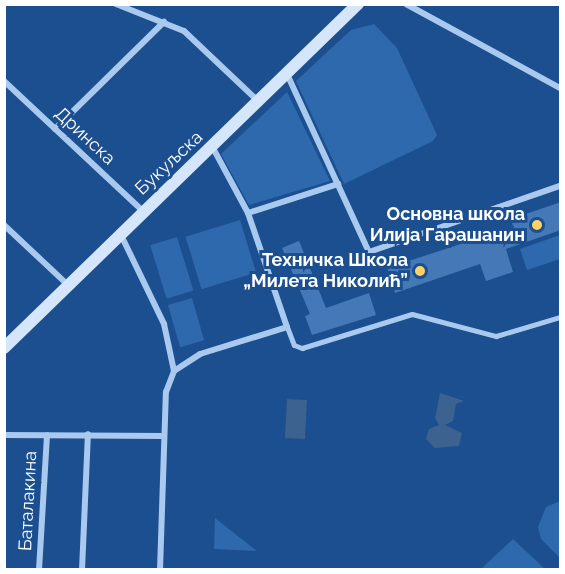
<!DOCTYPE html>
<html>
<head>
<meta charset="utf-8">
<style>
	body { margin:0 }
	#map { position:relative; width:565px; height:574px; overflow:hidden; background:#1b4f8f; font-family:Raleway,sans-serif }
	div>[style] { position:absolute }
	.green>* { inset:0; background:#2e69ad; transform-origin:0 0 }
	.water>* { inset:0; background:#3c6290; transform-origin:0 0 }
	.building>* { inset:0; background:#4478b7 }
	.pedestrian>* { height:5px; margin:-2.5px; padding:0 2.5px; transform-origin:2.5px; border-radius:2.5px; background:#a9c9ee }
	.minor>* { height:6px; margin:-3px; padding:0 3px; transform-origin:3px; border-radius:3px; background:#a9c9ee }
	.secondary>* { height:12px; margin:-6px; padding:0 6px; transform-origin:6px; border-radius:6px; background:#d6e6fa }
	.dots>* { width:16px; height:16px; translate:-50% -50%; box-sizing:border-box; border:3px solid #1b4f8f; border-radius:50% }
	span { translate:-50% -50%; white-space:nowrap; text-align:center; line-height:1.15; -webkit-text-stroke:6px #1b4f8f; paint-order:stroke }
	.street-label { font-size:18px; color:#fff }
	.poi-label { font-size:18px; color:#fff; font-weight:700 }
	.right { translate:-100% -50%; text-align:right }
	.frame { position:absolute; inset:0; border:6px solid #fff; pointer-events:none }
</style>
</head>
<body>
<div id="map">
	<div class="green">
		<i style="clip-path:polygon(374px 24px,397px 48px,437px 135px,433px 141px,344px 184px,296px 81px,351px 30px)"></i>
		<i style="clip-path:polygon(287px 92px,330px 181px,249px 205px,221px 154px)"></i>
		<i style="left:240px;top:220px;width:55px;height:57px;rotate:73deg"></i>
		<i style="clip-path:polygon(560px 235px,560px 259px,527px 270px,520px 249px)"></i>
		<i style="left:177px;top:237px;width:56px;height:28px;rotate:73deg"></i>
		<i style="left:192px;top:298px;width:44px;height:25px;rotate:74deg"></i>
		<i style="clip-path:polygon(560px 501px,560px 558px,541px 539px,538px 527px,546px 507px)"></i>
		<i style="clip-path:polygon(215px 518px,257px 551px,214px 549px)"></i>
		<i style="clip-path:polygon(513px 539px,545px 569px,481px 569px)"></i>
	</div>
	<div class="water">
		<i style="clip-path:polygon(440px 393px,464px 401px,456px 404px,453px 421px,445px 425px,462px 433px,459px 446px,435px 448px,426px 439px,429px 429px,439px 425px,435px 418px)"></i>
		<i style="left:287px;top:399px;width:20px;height:39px;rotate:3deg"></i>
	</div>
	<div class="building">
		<i style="clip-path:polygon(561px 202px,561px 230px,506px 249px,513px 272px,486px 281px,480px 264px,395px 293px,387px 268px,513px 227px,511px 219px)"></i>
		<i style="clip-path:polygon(299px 241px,326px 308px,369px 293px,376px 315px,312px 335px,305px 316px,310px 314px,282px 248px)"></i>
	</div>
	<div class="pedestrian">
		<i style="left:287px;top:327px;width:19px;rotate:69deg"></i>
		<i style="left:294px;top:345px;width:9px;rotate:21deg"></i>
		<i style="left:302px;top:348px;width:115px;rotate:-17.2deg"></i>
		<i style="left:412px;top:314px;width:87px;rotate:14.7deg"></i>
		<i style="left:496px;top:336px;width:67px;rotate:-16.5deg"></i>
	</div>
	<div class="minor">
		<i style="left:116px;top:4px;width:73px;rotate:21.7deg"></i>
		<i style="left:184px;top:31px;width:102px;rotate:43.4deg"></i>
		<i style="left:406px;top:4px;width:175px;rotate:28.6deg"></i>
		<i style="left:287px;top:74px;width:196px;rotate:65.3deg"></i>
		<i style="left:369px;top:252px;width:202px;rotate:-19.1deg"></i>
		<i style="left:4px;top:81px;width:192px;rotate:43.1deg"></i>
		<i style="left:55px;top:129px;width:153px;rotate:-44.5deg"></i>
		<i style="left:248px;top:213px;width:95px;rotate:-17.9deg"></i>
		<i style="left:4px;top:225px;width:89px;rotate:43.2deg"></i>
		<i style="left:121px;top:235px;width:99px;rotate:64.2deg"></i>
		<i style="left:164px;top:324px;width:48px;rotate:78deg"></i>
		<i style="left:4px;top:435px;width:160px;rotate:0.4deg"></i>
		<i style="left:39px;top:570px;width:135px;rotate:-86.6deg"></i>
		<i style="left:82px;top:570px;width:136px;rotate:-87.5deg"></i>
		<i style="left:160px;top:570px;width:178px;rotate:-88.1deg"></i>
		<i style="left:166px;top:392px;width:22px;rotate:-69deg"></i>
		<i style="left:174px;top:371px;width:31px;rotate:-33deg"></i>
		<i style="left:200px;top:354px;width:91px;rotate:-17.2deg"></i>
		<i style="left:287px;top:327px;width:120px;rotate:-108.9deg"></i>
		<i style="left:248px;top:213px;width:74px;rotate:-118.3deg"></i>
	</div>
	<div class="secondary">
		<i style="left:4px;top:348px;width:494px;rotate:-44.2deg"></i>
	</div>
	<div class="dots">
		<i style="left:537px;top:225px;background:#ffd166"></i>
		<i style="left:420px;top:271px;background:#ffd166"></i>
	</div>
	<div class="street-label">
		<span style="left:85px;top:136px;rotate:43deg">Дринска</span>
		<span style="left:169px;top:163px;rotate:-43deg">Букуљска</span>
		<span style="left:28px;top:501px;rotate:-87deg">Баталакина</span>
	</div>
	<div class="poi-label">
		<span class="right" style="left:525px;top:225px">Основна школа<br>Илија Гарашанин</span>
		<span class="right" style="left:408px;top:271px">Техничка Школа<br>„Милета Николић”</span>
	</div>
	<div class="frame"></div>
</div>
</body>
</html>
